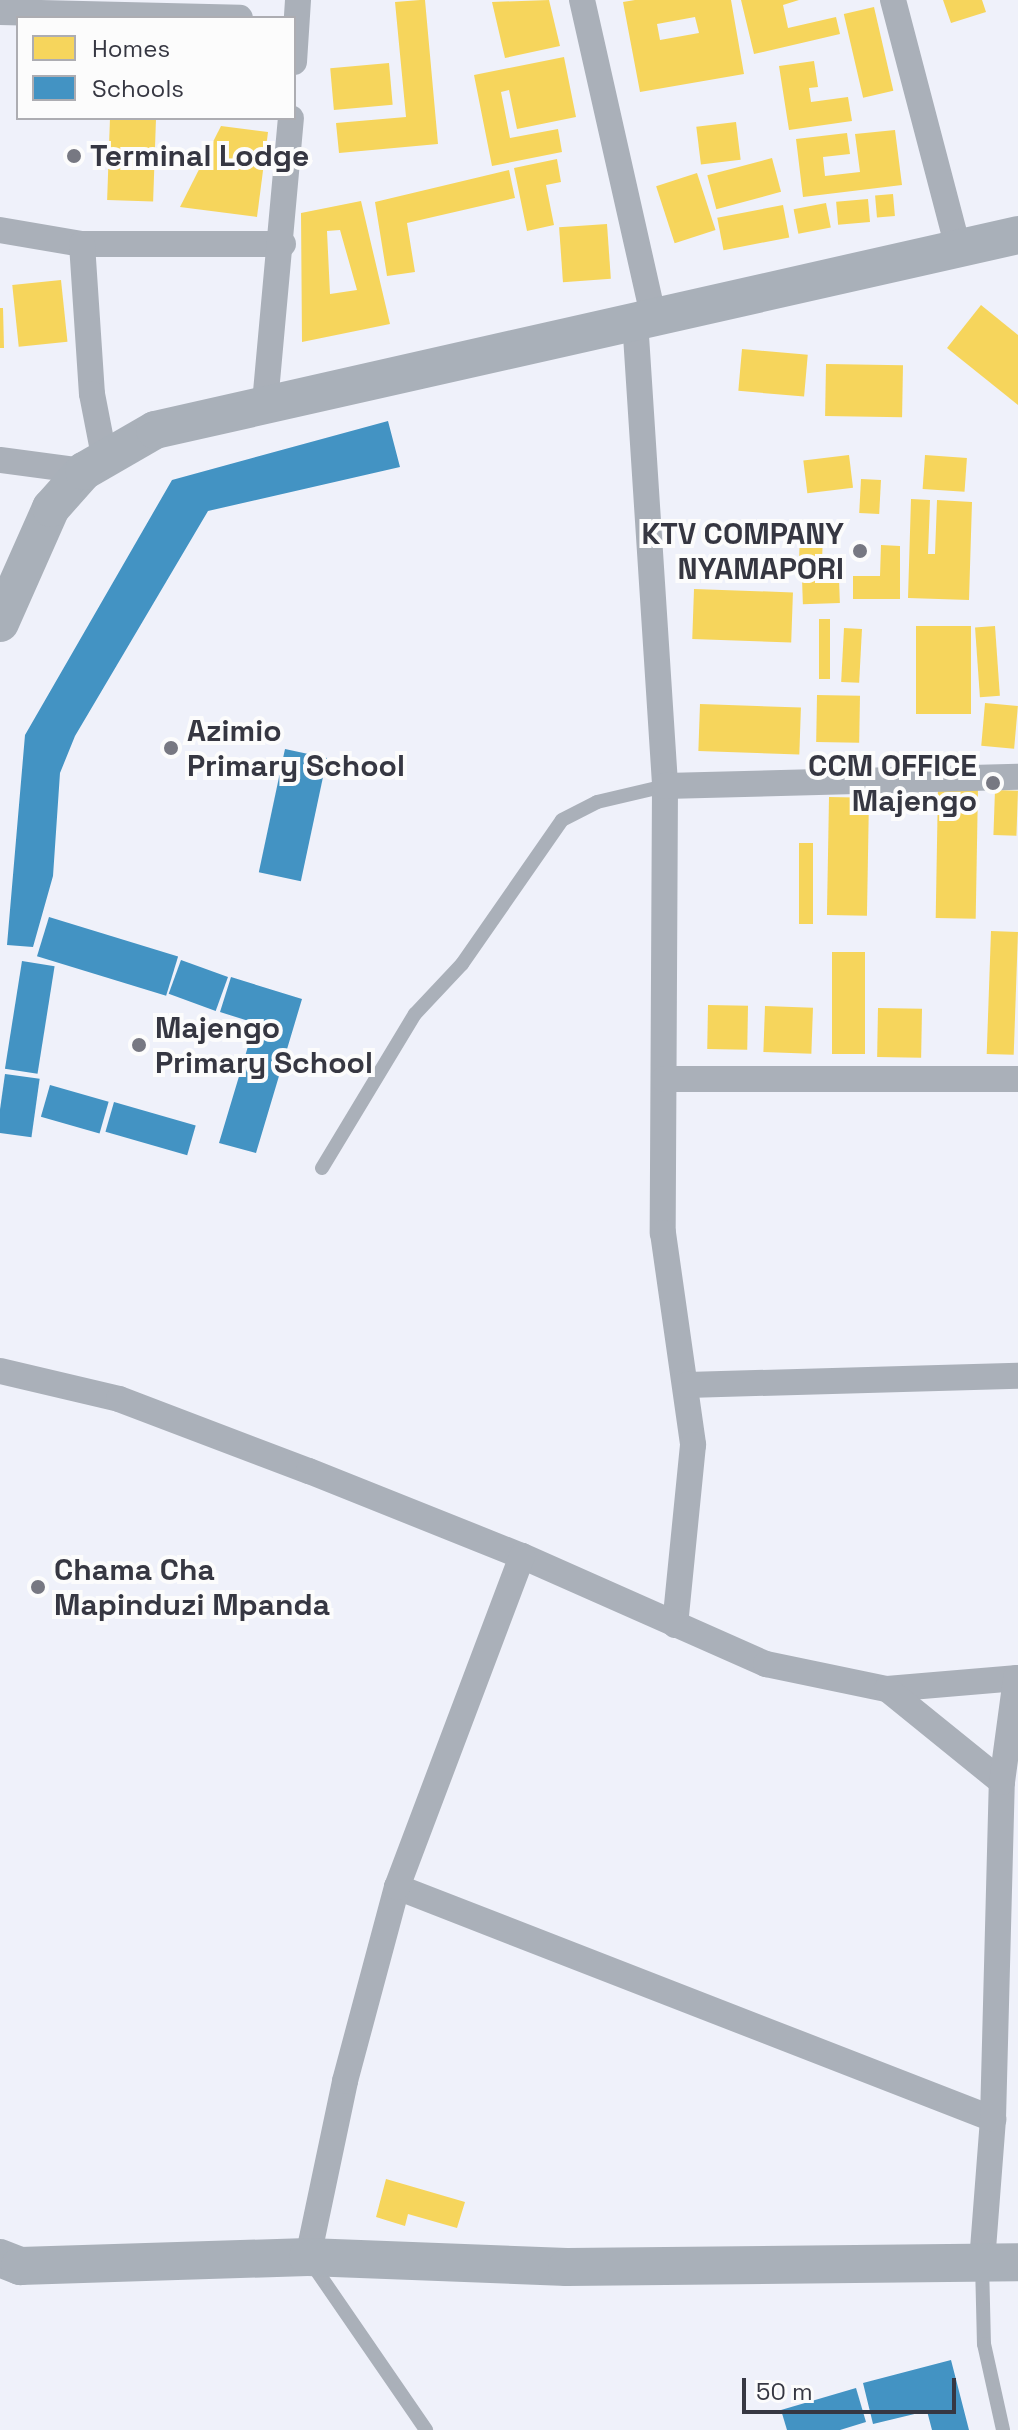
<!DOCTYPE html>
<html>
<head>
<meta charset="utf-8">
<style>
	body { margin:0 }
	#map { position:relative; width:1018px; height:2430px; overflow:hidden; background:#eff1fa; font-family:"Space Grotesk",sans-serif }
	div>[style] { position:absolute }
	.homes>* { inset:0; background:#f6d55c; transform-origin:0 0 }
	.schools>* { inset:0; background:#4393c3; transform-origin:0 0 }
	.lane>* { height:14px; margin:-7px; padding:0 7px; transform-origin:7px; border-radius:7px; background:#aab0b9 }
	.street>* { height:26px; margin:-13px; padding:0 13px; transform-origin:13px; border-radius:13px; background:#aab0b9 }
	.secondary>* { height:38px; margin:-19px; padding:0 19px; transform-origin:19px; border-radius:19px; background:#a9b0b9 }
	.dots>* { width:22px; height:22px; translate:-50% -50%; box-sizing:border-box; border:4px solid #fcfcfc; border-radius:50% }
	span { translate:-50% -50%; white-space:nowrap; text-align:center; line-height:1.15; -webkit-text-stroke:8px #fcfcfc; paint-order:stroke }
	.poi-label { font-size:30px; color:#363742; font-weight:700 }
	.left { translate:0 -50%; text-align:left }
	.right { translate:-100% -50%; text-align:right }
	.legend { position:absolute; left:16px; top:16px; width:280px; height:104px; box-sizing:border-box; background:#fcfcfc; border:2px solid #adadb2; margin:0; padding:10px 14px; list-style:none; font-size:24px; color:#363742 }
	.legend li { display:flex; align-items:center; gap:16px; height:40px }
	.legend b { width:40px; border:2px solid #adadb2 }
	.scale { position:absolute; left:742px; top:2378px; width:214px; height:36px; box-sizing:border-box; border:4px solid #363742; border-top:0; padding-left:10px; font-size:24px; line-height:28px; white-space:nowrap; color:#363742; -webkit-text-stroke:6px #fcfcfc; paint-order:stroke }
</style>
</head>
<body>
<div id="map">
	<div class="homes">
		<i style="clip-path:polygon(420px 0,425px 0,438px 144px,339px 153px,336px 123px,406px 117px,395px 2px)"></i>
		<i style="clip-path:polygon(549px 0,560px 46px,505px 58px,492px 2px)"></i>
		<i style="clip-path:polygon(evenodd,635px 0,731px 0,744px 74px,640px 92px,623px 2px,635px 0,695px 17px,699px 33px,660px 40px,657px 24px,695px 17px)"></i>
		<i style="clip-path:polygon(741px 0,799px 0,783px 5px,788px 28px,836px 17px,840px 34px,754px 54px)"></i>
		<i style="clip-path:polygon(943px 0,982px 0,986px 12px,951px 23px)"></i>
		<i style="left:874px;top:7px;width:86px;height:31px;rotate:77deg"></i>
		<i style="clip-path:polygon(564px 57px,576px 117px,517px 129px,509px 90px,501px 92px,510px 138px,558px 129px,562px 152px,492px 166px,474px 75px)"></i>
		<i style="clip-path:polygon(814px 61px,818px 87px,809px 88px,811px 102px,848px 97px,852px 121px,789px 130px,779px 66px)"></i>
		<i style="left:389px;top:63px;width:42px;height:59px;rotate:85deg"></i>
		<i style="left:110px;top:118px;width:46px;height:82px;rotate:2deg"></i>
		<i style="left:736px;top:122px;width:38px;height:40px;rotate:83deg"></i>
		<i style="clip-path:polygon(221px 126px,268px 132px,257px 217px,180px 207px)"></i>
		<i style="clip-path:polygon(895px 130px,902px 185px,803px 197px,796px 139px,847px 133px,850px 154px,823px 157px,825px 176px,860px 172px,855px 134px)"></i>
		<i style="left:772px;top:158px;width:35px;height:67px;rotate:75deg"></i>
		<i style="clip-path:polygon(557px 159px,561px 182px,546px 185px,554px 225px,527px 231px,514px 168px)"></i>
		<i style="clip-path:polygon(509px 170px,515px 198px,407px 223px,415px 272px,387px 276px,375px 202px)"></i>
		<i style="left:697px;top:173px;width:60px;height:43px;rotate:72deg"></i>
		<i style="left:893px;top:194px;width:22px;height:18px;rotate:85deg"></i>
		<i style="left:868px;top:199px;width:23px;height:32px;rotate:85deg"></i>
		<i style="clip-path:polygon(evenodd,361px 201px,390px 324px,302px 342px,301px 213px,361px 201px,340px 230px,357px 290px,330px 294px,327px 231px,340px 230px)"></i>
		<i style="left:826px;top:203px;width:25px;height:33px;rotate:79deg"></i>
		<i style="left:783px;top:205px;width:33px;height:67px;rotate:79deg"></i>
		<i style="left:607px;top:224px;width:55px;height:48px;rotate:86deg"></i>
		<i style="left:61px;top:280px;width:62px;height:49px;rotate:84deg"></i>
		<i style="clip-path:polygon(981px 305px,1018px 335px,1018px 405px,947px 348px)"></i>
		<i style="clip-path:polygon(0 308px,3px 308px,4px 348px,0 348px)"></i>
		<i style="left:742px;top:349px;width:66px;height:42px;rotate:5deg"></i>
		<i style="left:826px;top:364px;width:77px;height:52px;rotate:1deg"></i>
		<i style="left:849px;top:455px;width:33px;height:46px;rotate:83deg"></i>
		<i style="left:925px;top:455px;width:42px;height:34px;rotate:4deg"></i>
		<i style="left:861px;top:479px;width:20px;height:34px;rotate:3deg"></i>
		<i style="clip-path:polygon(911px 499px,930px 500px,928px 554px,935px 554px,937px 500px,972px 502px,969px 600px,908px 598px)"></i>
		<i style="left:800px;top:533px;width:23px;height:31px;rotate:2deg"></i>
		<i style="clip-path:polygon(881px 545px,900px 546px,900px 599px,853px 599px,853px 576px,880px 576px)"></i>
		<i style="left:839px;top:578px;width:25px;height:37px;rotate:88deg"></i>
		<i style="left:694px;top:589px;width:99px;height:50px;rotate:2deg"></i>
		<i style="left:819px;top:619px;width:11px;height:60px"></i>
		<i style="left:916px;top:626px;width:55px;height:88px"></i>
		<i style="left:995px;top:626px;width:70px;height:20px;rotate:86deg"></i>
		<i style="left:844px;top:628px;width:18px;height:54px;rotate:3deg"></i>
		<i style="left:817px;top:695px;width:43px;height:47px;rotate:1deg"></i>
		<i style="left:985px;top:703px;width:33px;height:43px;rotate:5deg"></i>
		<i style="left:700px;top:704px;width:101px;height:47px;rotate:2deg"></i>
		<i style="left:938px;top:786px;width:40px;height:132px;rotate:1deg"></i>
		<i style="left:995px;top:790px;width:23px;height:45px;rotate:2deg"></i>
		<i style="left:829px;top:797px;width:40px;height:118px;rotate:1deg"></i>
		<i style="left:799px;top:843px;width:14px;height:81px"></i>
		<i style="left:991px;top:931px;width:27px;height:123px;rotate:2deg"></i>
		<i style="left:832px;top:952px;width:33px;height:102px"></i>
		<i style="left:708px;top:1005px;width:40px;height:44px;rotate:1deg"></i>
		<i style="left:765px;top:1006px;width:48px;height:46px;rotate:2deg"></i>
		<i style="left:878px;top:1008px;width:44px;height:49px;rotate:1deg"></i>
		<i style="clip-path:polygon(386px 2179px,465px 2202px,457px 2228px,408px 2214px,405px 2226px,376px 2217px)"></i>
	</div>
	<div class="schools">
		<i style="clip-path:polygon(388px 421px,400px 467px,208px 511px,75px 736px,60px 773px,53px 876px,33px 947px,7px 945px,25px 735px,172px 480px)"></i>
		<i style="left:285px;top:749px;width:43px;height:126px;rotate:12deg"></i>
		<i style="left:49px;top:917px;width:135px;height:41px;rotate:17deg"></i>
		<i style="left:181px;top:960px;width:50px;height:36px;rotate:20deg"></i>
		<i style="left:22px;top:961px;width:33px;height:109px;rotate:9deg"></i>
		<i style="clip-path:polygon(231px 977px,302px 999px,256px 1153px,219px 1143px,255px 1023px,220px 1012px)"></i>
		<i style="left:5px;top:1074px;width:35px;height:59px;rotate:8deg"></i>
		<i style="left:50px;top:1085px;width:61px;height:33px;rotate:16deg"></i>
		<i style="left:114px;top:1102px;width:85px;height:31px;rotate:16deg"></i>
		<i style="clip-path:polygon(951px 2360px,969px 2430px,932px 2430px,927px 2411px,873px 2424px,863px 2383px)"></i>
		<i style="clip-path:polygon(856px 2388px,866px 2422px,840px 2430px,787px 2430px,781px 2410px)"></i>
	</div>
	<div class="lane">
		<i style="left:322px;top:1168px;width:180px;rotate:-58.9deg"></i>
		<i style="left:415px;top:1014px;width:69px;rotate:-46.8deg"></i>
		<i style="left:462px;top:964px;width:175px;rotate:-55.2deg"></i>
		<i style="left:562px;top:820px;width:39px;rotate:-27deg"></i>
		<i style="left:597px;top:802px;width:70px;rotate:-13.2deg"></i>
		<i style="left:310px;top:2261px;width:205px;rotate:55.5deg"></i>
		<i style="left:982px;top:2263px;width:81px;rotate:88.6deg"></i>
		<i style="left:984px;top:2344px;width:88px;rotate:77.5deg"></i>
	</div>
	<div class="street">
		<i style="left:582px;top:0;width:324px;rotate:77.3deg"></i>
		<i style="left:893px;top:0;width:256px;rotate:75.3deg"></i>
		<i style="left:0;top:12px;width:240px;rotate:1.4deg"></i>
		<i style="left:294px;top:62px;width:62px;rotate:-86.3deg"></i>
		<i style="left:0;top:230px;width:83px;rotate:9.7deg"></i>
		<i style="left:82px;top:244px;width:201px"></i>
		<i style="left:82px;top:244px;width:150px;rotate:86.2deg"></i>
		<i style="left:92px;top:394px;width:63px;rotate:79deg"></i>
		<i style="left:635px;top:320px;width:467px;rotate:86.3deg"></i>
		<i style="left:665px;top:786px;width:447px;rotate:90.3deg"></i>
		<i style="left:663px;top:1233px;width:214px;rotate:81.9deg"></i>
		<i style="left:693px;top:1445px;width:181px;rotate:95.7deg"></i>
		<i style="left:265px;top:403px;width:286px;rotate:-84.8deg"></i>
		<i style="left:0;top:460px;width:85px;rotate:7.5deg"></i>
		<i style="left:665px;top:786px;width:353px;rotate:-1.5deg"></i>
		<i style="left:664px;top:1079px;width:354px"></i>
		<i style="left:0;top:1371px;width:122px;rotate:13.2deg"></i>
		<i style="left:119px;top:1399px;width:203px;rotate:20.8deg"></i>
		<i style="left:309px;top:1471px;width:229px;rotate:21.8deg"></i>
		<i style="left:522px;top:1556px;width:267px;rotate:23.9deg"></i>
		<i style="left:766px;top:1664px;width:124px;rotate:11.7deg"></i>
		<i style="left:887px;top:1689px;width:131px;rotate:-4.8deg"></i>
		<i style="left:687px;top:1385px;width:331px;rotate:-1.6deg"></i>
		<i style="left:887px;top:1689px;width:148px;rotate:39deg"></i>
		<i style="left:397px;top:1887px;width:640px;rotate:21.27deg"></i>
		<i style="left:308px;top:2257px;width:180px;rotate:-78.1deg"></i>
		<i style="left:345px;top:2081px;width:201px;rotate:-75deg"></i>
		<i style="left:397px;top:1887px;width:354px;rotate:-69.3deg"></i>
		<i style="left:982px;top:2262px;width:143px;rotate:-85.6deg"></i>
		<i style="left:993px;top:2119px;width:337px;rotate:-88.5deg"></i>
		<i style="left:1002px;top:1782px;width:105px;rotate:-82.3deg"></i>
	</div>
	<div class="secondary">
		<i style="left:0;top:623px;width:126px;rotate:-66.1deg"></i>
		<i style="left:51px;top:508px;width:50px;rotate:-48.3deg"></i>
		<i style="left:84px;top:471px;width:82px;rotate:-30deg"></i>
		<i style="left:155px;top:430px;width:885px;rotate:-12.73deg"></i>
		<i style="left:0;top:2258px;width:22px;rotate:22deg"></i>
		<i style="left:20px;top:2266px;width:288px;rotate:-1.8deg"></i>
		<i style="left:308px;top:2257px;width:259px;rotate:2.2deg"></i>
		<i style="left:567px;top:2267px;width:451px;rotate:-0.6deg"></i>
	</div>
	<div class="dots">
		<i style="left:74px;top:156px;background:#777882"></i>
		<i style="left:860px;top:551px;background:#777882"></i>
		<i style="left:171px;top:748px;background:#777882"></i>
		<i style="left:993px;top:783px;background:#777882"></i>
		<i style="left:139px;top:1045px;background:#777882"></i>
		<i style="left:38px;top:1587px;background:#777882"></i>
	</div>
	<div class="poi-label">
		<span class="left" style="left:90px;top:156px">Terminal Lodge</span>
		<span class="right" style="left:844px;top:551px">KTV COMPANY<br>NYAMAPORI</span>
		<span class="left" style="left:187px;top:748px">Azimio<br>Primary School</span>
		<span class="right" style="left:977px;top:783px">CCM OFFICE<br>Majengo</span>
		<span class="left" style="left:155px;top:1045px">Majengo<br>Primary School</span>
		<span class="left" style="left:54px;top:1587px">Chama Cha<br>Mapinduzi Mpanda</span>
	</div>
	<ul class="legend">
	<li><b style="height:22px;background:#f6d55c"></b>Homes</li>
	<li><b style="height:22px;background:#4393c3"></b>Schools</li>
	</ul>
	<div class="scale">50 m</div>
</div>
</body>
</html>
